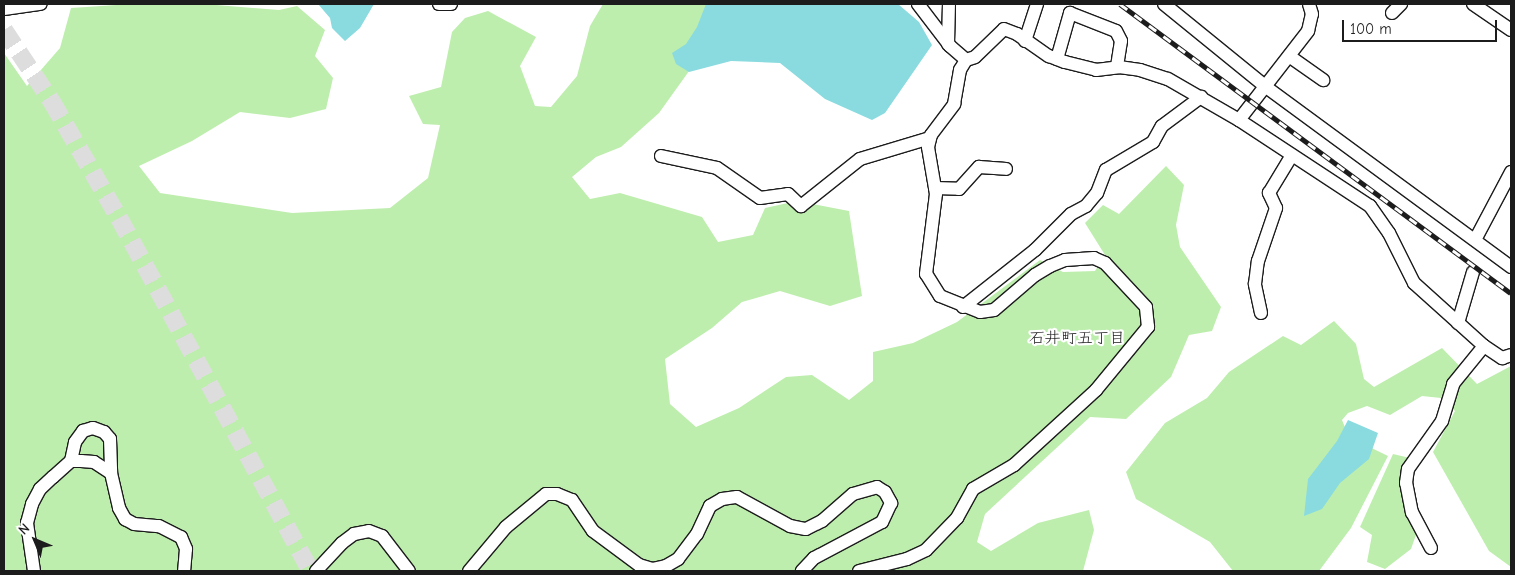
<!DOCTYPE html>
<html>
<head>
<meta charset="utf-8">
<style>
	body { margin:0 }
	#map { position:relative; width:1515px; height:575px; overflow:hidden; background:#fff; font-family:"Comic Neue","Klee One",sans-serif }
	div>[style] { position:absolute }
	.green>* { inset:0; background:#beeead }
	.water>* { inset:0; background:#89dbdf }
	.highway-tunnel>* { height:18px; margin-top:-9px; transform-origin:0; background:repeating-linear-gradient(90deg,#ddd 0 18px,transparent 0 27px) }
	.roads { filter:drop-shadow(1px 0 #1c1c1c) drop-shadow(-1px 0 #1c1c1c) drop-shadow(0 1px #1c1c1c) drop-shadow(0 -1px #1c1c1c) }
	.minor>* { height:12px; margin:-6px; padding:0 6px; transform-origin:6px; border-radius:6px; background:#fff }
	.rail>* { height:5px; margin-top:-2.5px; transform-origin:0; background:repeating-linear-gradient(90deg,#fff 0 9px,#1c1c1c 0 18px); box-sizing:border-box; border-block:1px solid #1c1c1c }
	span { translate:-50% -50%; white-space:nowrap; text-align:center; line-height:1.15; -webkit-text-stroke:4.5px #fff; paint-order:stroke }
	.neighbourhood-label { font-size:16px; color:#1c1c1c }
	.frame { position:absolute; inset:0; border:5px solid #1c1c1c; pointer-events:none }
	.north { position:absolute; left:10px; top:515px; width:50px; height:50px; -webkit-text-stroke:4px #fff; paint-order:stroke; rotate:315deg; font-size:14px; font-weight:700; line-height:20px; text-align:center; color:#1c1c1c }
	.north::after { content:''; display:block; margin:auto; width:18px; height:22px; background:#1c1c1c; clip-path:polygon(50% 0,100% 100%,50% 72%,0 100%) }
	.scale { position:absolute; left:1342px; top:20px; width:155px; height:22px; box-sizing:border-box; border:2px solid #1c1c1c; border-top:0; padding-left:6px; font-size:15px; line-height:18px; white-space:nowrap; color:#1c1c1c; -webkit-text-stroke:4px #fff; paint-order:stroke }
</style>
</head>
<body>
<div id="map">
	<div class="green">
		<i style="clip-path:polygon(131px 4px,204px 4px,279px 10px,297px 6px,325px 30px,315px 56px,333px 78px,326px 109px,290px 118px,240px 112px,192px 141px,139px 166px,160px 193px,292px 213px,390px 208px,428px 178px,440px 125px,423px 124px,409px 96px,441px 87px,452px 32px,465px 18px,488px 11px,536px 37px,520px 66px,535px 106px,551px 107px,577px 76px,590px 26px,603px 4px,721px 4px,697px 60px,659px 113px,621px 147px,596px 157px,572px 177px,590px 199px,620px 193px,702px 217px,718px 242px,753px 235px,765px 208px,797px 201px,849px 211px,862px 296px,830px 306px,780px 291px,742px 302px,712px 328px,665px 359px,670px 404px,696px 427px,739px 408px,786px 377px,812px 375px,849px 400px,873px 381px,873px 352px,913px 343px,957px 322px,1040px 260px,1063px 272px,1095px 271px,1105px 255px,1085px 223px,1103px 205px,1119px 214px,1166px 166px,1184px 185px,1176px 225px,1180px 247px,1221px 307px,1212px 331px,1189px 335px,1171px 377px,1126px 419px,1090px 417px,985px 514px,977px 542px,991px 551px,1038px 523px,1089px 510px,1094px 530px,1083px 571px,4px 571px,4px 53px,27px 86px,60px 48px,71px 8px)"></i>
		<i style="clip-path:polygon(1334px 321px,1356px 344px,1364px 379px,1374px 387px,1442px 348px,1477px 384px,1511px 366px,1511px 567px,1489px 551px,1433px 452px,1455px 411px,1441px 398px,1422px 396px,1390px 415px,1367px 406px,1348px 413px,1342px 420px,1349px 437px,1388px 456px,1351px 528px,1319px 571px,1233px 571px,1210px 542px,1136px 499px,1126px 472px,1165px 423px,1207px 398px,1229px 372px,1283px 336px,1301px 345px)"></i>
		<i style="clip-path:polygon(1393px 454px,1410px 458px,1417px 532px,1411px 549px,1385px 569px,1367px 562px,1372px 535px,1360px 527px)"></i>
	</div>
	<div class="water">
		<i style="clip-path:polygon(318px 4px,374px 4px,360px 28px,345px 41px,332px 28px,330px 18px)"></i>
		<i style="clip-path:polygon(706px 4px,898px 4px,919px 22px,932px 45px,885px 113px,872px 120px,825px 99px,780px 63px,731px 61px,689px 72px,676px 64px,672px 53px,686px 44px,697px 27px)"></i>
		<i style="clip-path:polygon(1348px 420px,1378px 433px,1369px 459px,1340px 483px,1322px 509px,1304px 516px,1308px 479px,1337px 441px)"></i>
	</div>
	<div class="highway-tunnel">
		<i style="left:4px;top:30px;width:87px;rotate:56.3deg"></i>
		<i style="left:52px;top:102px;width:134px;rotate:60deg"></i>
		<i style="left:119px;top:218px;width:402px;rotate:61.5deg"></i>
	</div>
	<div class="roads">
		<div class="minor">
			<i style="left:439px;top:4px;width:12px"></i>
			<i style="left:918px;top:4px;width:53px;rotate:52.7deg"></i>
			<i style="left:950px;top:46px;width:21px;rotate:41deg"></i>
			<i style="left:1164px;top:4px;width:132px;rotate:39.1deg"></i>
			<i style="left:1266px;top:87px;width:304px;rotate:36.3deg"></i>
			<i style="left:1473px;top:4px;width:46px;rotate:34.4deg"></i>
			<i style="left:4px;top:9px;width:37px;rotate:-8deg"></i>
			<i style="left:1392px;top:13px;width:13px;rotate:-45deg"></i>
			<i style="left:1025px;top:41px;width:39px;rotate:-72deg"></i>
			<i style="left:948px;top:44px;width:40px;rotate:-88.6deg"></i>
			<i style="left:1289px;top:56px;width:42px;rotate:35.2deg"></i>
			<i style="left:1057px;top:59px;width:48px;rotate:-74.2deg"></i>
			<i style="left:1070px;top:13px;width:49px;rotate:21.4deg"></i>
			<i style="left:1116px;top:31px;width:11px;rotate:63deg"></i>
			<i style="left:1121px;top:41px;width:26px;rotate:99deg"></i>
			<i style="left:1239px;top:120px;width:113px;rotate:-52.2deg"></i>
			<i style="left:1308px;top:31px;width:17px;rotate:-77deg"></i>
			<i style="left:1312px;top:14px;width:10px;rotate:-107deg"></i>
			<i style="left:661px;top:156px;width:57px;rotate:12.1deg"></i>
			<i style="left:717px;top:168px;width:52px;rotate:34.9deg"></i>
			<i style="left:760px;top:198px;width:28px;rotate:-8deg"></i>
			<i style="left:788px;top:194px;width:18px;rotate:43deg"></i>
			<i style="left:801px;top:206px;width:75px;rotate:-38.5deg"></i>
			<i style="left:860px;top:159px;width:73px;rotate:-16.7deg"></i>
			<i style="left:935px;top:188px;width:24px;rotate:2deg"></i>
			<i style="left:959px;top:189px;width:30px;rotate:-48deg"></i>
			<i style="left:979px;top:167px;width:27px;rotate:4deg"></i>
			<i style="left:1475px;top:240px;width:77px;rotate:-62.1deg"></i>
			<i style="left:963px;top:307px;width:92px;rotate:-38.4deg"></i>
			<i style="left:1035px;top:250px;width:51px;rotate:-45deg"></i>
			<i style="left:1071px;top:214px;width:17px;rotate:-28deg"></i>
			<i style="left:1086px;top:206px;width:17px;rotate:-50deg"></i>
			<i style="left:1097px;top:193px;width:25px;rotate:-69deg"></i>
			<i style="left:1106px;top:170px;width:55px;rotate:-30.8deg"></i>
			<i style="left:1153px;top:142px;width:18px;rotate:-61deg"></i>
			<i style="left:1162px;top:126px;width:49px;rotate:-36.6deg"></i>
			<i style="left:1261px;top:313px;width:30px;rotate:-102deg"></i>
			<i style="left:1255px;top:284px;width:23px;rotate:-83deg"></i>
			<i style="left:1258px;top:261px;width:56px;rotate:-71.2deg"></i>
			<i style="left:1276px;top:208px;width:17px;rotate:-115deg"></i>
			<i style="left:1269px;top:193px;width:44px;rotate:-58.8deg"></i>
			<i style="left:1458px;top:323px;width:53px;rotate:-73.6deg"></i>
			<i style="left:71px;top:461px;width:19px;rotate:-78deg"></i>
			<i style="left:75px;top:442px;width:14px;rotate:-54deg"></i>
			<i style="left:83px;top:431px;width:10px;rotate:-17deg"></i>
			<i style="left:93px;top:428px;width:12px;rotate:20deg"></i>
			<i style="left:104px;top:432px;width:9px;rotate:49deg"></i>
			<i style="left:110px;top:439px;width:34px;rotate:88deg"></i>
			<i style="left:1431px;top:548px;width:40px;rotate:-118deg"></i>
			<i style="left:1412px;top:513px;width:31px;rotate:-101deg"></i>
			<i style="left:1406px;top:483px;width:14px;rotate:-82deg"></i>
			<i style="left:1408px;top:469px;width:59px;rotate:-54.7deg"></i>
			<i style="left:1442px;top:421px;width:39px;rotate:-73deg"></i>
			<i style="left:1453px;top:384px;width:49px;rotate:-50.8deg"></i>
			<i style="left:34px;top:571px;width:49px;rotate:-98.3deg"></i>
			<i style="left:27px;top:523px;width:20px;rotate:-75deg"></i>
			<i style="left:32px;top:504px;width:17px;rotate:-62deg"></i>
			<i style="left:40px;top:489px;width:18px;rotate:-43deg"></i>
			<i style="left:53px;top:477px;width:24px;rotate:-42deg"></i>
			<i style="left:71px;top:461px;width:10px"></i>
			<i style="left:81px;top:461px;width:13px;rotate:4deg"></i>
			<i style="left:94px;top:462px;width:20px;rotate:33deg"></i>
			<i style="left:111px;top:473px;width:36px;rotate:77deg"></i>
			<i style="left:119px;top:508px;width:13px;rotate:61deg"></i>
			<i style="left:125px;top:519px;width:10px;rotate:29deg"></i>
			<i style="left:134px;top:524px;width:25px;rotate:5deg"></i>
			<i style="left:159px;top:526px;width:25px;rotate:27deg"></i>
			<i style="left:181px;top:537px;width:13px;rotate:67deg"></i>
			<i style="left:186px;top:549px;width:22px;rotate:95deg"></i>
			<i style="left:316px;top:571px;width:38px;rotate:-47deg"></i>
			<i style="left:342px;top:543px;width:15px;rotate:-37deg"></i>
			<i style="left:354px;top:534px;width:15px;rotate:-11deg"></i>
			<i style="left:369px;top:531px;width:14px;rotate:21deg"></i>
			<i style="left:382px;top:536px;width:44px;rotate:52.4deg"></i>
			<i style="left:469px;top:571px;width:57px;rotate:-49.9deg"></i>
			<i style="left:506px;top:527px;width:52px;rotate:-39.5deg"></i>
			<i style="left:546px;top:494px;width:11px"></i>
			<i style="left:557px;top:494px;width:16px;rotate:22deg"></i>
			<i style="left:572px;top:500px;width:37px;rotate:56deg"></i>
			<i style="left:593px;top:531px;width:57px;rotate:36.5deg"></i>
			<i style="left:639px;top:565px;width:14px;rotate:17deg"></i>
			<i style="left:652px;top:569px;width:14px;rotate:-12deg"></i>
			<i style="left:666px;top:566px;width:14px;rotate:-30deg"></i>
			<i style="left:678px;top:559px;width:31px;rotate:-53deg"></i>
			<i style="left:697px;top:534px;width:31px;rotate:-65deg"></i>
			<i style="left:710px;top:506px;width:14px;rotate:-30deg"></i>
			<i style="left:722px;top:499px;width:15px;rotate:-8deg"></i>
			<i style="left:737px;top:497px;width:60px;rotate:28.7deg"></i>
			<i style="left:790px;top:526px;width:16px;rotate:11deg"></i>
			<i style="left:806px;top:529px;width:18px;rotate:-27deg"></i>
			<i style="left:822px;top:521px;width:41px;rotate:-41.1deg"></i>
			<i style="left:853px;top:494px;width:25px;rotate:-16deg"></i>
			<i style="left:877px;top:487px;width:9px;rotate:32deg"></i>
			<i style="left:885px;top:492px;width:13px;rotate:61deg"></i>
			<i style="left:891px;top:503px;width:21px;rotate:115deg"></i>
			<i style="left:882px;top:522px;width:77px;rotate:152.1deg"></i>
			<i style="left:814px;top:558px;width:18px;rotate:133deg"></i>
			<i style="left:859px;top:571px;width:49px;rotate:-14deg"></i>
			<i style="left:907px;top:559px;width:21px;rotate:-25deg"></i>
			<i style="left:926px;top:550px;width:45px;rotate:-45.9deg"></i>
			<i style="left:957px;top:518px;width:33px;rotate:-61deg"></i>
			<i style="left:973px;top:489px;width:48px;rotate:-30.3deg"></i>
			<i style="left:1014px;top:465px;width:111px;rotate:-42.4deg"></i>
			<i style="left:1096px;top:390px;width:82px;rotate:-50.5deg"></i>
			<i style="left:1148px;top:327px;width:20px;rotate:-96deg"></i>
			<i style="left:1146px;top:307px;width:60px;rotate:-133deg"></i>
			<i style="left:1105px;top:263px;width:12px;rotate:-156deg"></i>
			<i style="left:1094px;top:258px;width:29px;rotate:176deg"></i>
			<i style="left:1065px;top:260px;width:16px;rotate:158deg"></i>
			<i style="left:1050px;top:266px;width:17px;rotate:149deg"></i>
			<i style="left:1035px;top:275px;width:54px;rotate:139.5deg"></i>
			<i style="left:994px;top:310px;width:14px;rotate:172deg"></i>
			<i style="left:980px;top:312px;width:43px;rotate:-158.2deg"></i>
			<i style="left:940px;top:296px;width:26px;rotate:-122deg"></i>
			<i style="left:926px;top:274px;width:81px;rotate:-82.9deg"></i>
			<i style="left:936px;top:194px;width:48px;rotate:-99.7deg"></i>
			<i style="left:928px;top:147px;width:12px;rotate:-76deg"></i>
			<i style="left:931px;top:135px;width:39px;rotate:-53deg"></i>
			<i style="left:954px;top:104px;width:35px;rotate:-80deg"></i>
			<i style="left:960px;top:70px;width:12px;rotate:-59deg"></i>
			<i style="left:966px;top:60px;width:9px;rotate:-18deg"></i>
			<i style="left:975px;top:57px;width:40px;rotate:-44deg"></i>
			<i style="left:1004px;top:29px;width:14px;rotate:21deg"></i>
			<i style="left:1017px;top:34px;width:39px;rotate:35deg"></i>
			<i style="left:1049px;top:56px;width:17px;rotate:21deg"></i>
			<i style="left:1065px;top:62px;width:32px;rotate:14deg"></i>
			<i style="left:1096px;top:70px;width:23px;rotate:-7deg"></i>
			<i style="left:1119px;top:67px;width:21px;rotate:8deg"></i>
			<i style="left:1140px;top:70px;width:29px;rotate:18deg"></i>
			<i style="left:1168px;top:79px;width:82px;rotate:30deg"></i>
			<i style="left:1239px;top:120px;width:157px;rotate:33.3deg"></i>
			<i style="left:1370px;top:206px;width:33px;rotate:55deg"></i>
			<i style="left:1389px;top:233px;width:56px;rotate:63.4deg"></i>
			<i style="left:1414px;top:283px;width:94px;rotate:42deg"></i>
			<i style="left:1484px;top:346px;width:22px;rotate:34deg"></i>
			<i style="left:1502px;top:358px;width:9px;rotate:-18deg"></i>
		</div>
	</div>
	<div class="rail">
		<i style="left:1120px;top:4px;width:486px;rotate:36.5deg"></i>
	</div>
	<div class="neighbourhood-label">
		<span style="left:1077px;top:338px">石井町五丁目</span>
	</div>
	<div class="frame"></div>
	<div class="north">N</div>
	<div class="scale">100 m</div>
</div>
</body>
</html>
